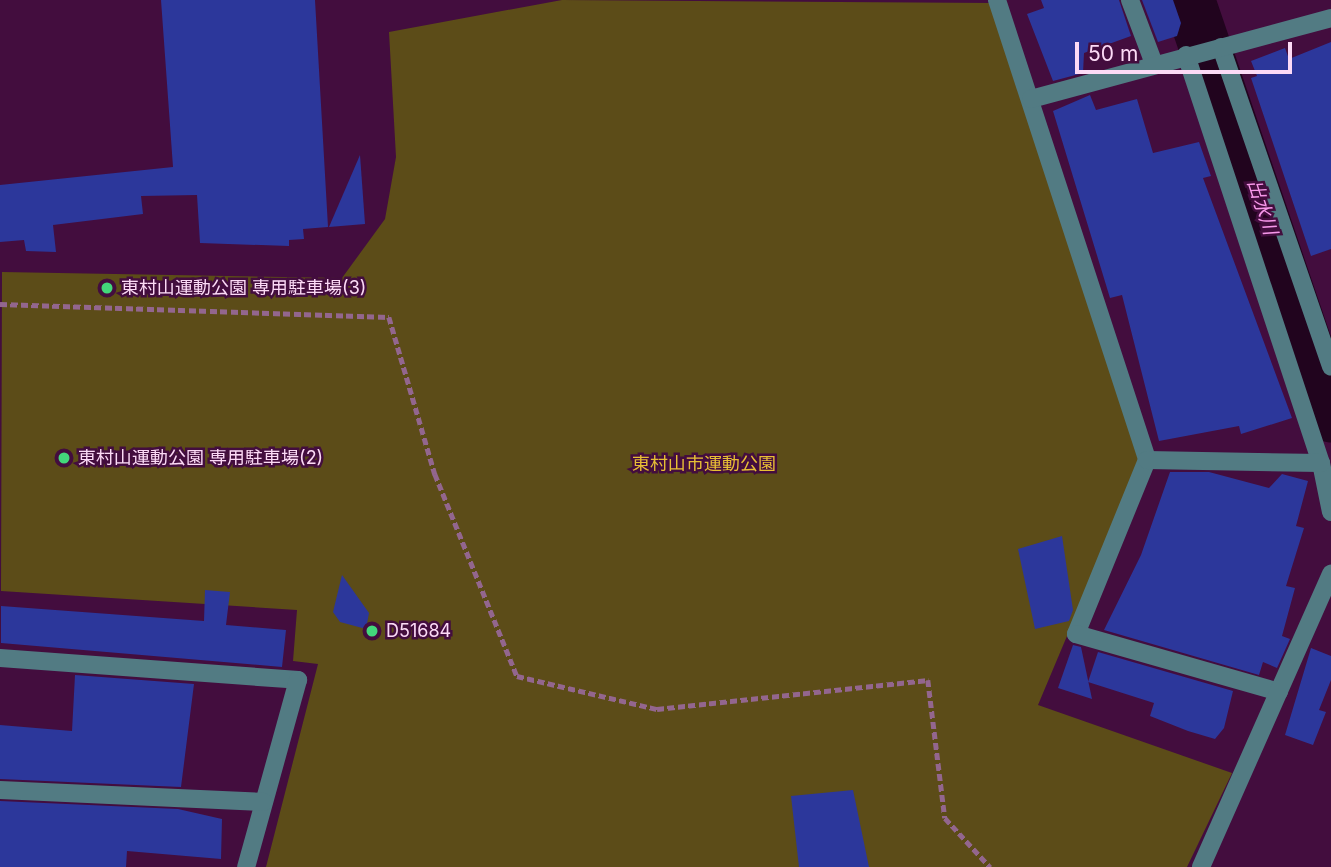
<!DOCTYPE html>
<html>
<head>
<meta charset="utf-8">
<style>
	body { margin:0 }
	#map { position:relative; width:1331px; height:867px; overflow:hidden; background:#430d3e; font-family:Inter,"Noto Sans JP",sans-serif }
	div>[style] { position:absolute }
	.green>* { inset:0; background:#5c4c18 }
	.river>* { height:52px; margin:-26px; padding:0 26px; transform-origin:26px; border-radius:26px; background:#21041e }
	.building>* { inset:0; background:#2c379b }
	.path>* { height:4.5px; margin-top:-2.25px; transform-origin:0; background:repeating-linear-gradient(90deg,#93668e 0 7px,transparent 0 10.5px) }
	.minor>* { height:18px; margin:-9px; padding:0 9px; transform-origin:9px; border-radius:9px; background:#527b83 }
	.dots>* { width:19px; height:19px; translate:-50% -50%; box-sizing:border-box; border:4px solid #430d3e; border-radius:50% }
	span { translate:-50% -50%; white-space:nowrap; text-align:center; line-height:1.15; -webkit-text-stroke:5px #430d3e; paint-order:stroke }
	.poi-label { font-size:18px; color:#fcdaf6 }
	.left { translate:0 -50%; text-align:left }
	.park-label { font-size:18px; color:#e7bf35 }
	.water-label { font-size:19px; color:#f697e9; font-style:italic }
	.scale { position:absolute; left:1075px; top:42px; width:217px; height:32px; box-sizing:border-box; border:4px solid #fcdaf6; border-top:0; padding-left:9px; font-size:21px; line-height:24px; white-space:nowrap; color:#fcdaf6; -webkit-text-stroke:5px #430d3e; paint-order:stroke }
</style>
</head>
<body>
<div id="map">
	<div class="green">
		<i style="clip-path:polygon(562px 0,992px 3px,1141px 460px,1038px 705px,1232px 773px,1187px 867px,266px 867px,318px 664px,293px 661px,297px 610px,1px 591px,2px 272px,342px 278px,385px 219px,396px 157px,389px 32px)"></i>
	</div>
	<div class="river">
		<i style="left:1189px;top:0;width:440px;rotate:71.2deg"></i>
	</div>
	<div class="building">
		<i style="clip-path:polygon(161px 0,315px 0,328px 227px,303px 229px,304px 239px,289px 240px,289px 246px,200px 243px,197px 195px,141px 196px,143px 214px,53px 225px,56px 252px,26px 251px,24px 240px,0 242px,0 185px,173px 167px)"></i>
		<i style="clip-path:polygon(1041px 0,1119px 0,1131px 36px,1084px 53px,1083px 73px,1053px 81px,1027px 14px,1044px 8px)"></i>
		<i style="clip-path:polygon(1142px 0,1173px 0,1181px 23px,1177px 36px,1158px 42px)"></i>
		<i style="clip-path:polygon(1331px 42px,1331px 249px,1311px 256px,1251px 78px,1257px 76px,1251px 61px,1285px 48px,1289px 59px)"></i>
		<i style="clip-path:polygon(1090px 95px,1096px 110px,1137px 99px,1153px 153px,1199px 142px,1211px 176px,1203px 178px,1292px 418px,1241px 434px,1239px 426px,1159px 441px,1122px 295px,1110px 298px,1053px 111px)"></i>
		<i style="clip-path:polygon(360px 155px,365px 224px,329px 227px)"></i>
		<i style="clip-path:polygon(1170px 472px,1209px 472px,1269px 488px,1282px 474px,1308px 481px,1296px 526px,1304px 528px,1286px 586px,1295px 588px,1282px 636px,1290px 639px,1277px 668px,1263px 662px,1259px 675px,1104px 630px,1141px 555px)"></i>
		<i style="clip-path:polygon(1062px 536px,1073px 610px,1069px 621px,1035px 629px,1018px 549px)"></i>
		<i style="clip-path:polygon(342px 575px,369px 613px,366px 629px,340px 622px,333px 612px)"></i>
		<i style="clip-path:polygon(205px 590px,230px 592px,226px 625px,286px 630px,282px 667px,1px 643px,1px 606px,204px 621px)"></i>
		<i style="clip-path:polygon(1073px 645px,1081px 647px,1092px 699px,1058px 688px)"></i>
		<i style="clip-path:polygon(1311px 648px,1331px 656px,1331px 680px,1319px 710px,1326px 712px,1313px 745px,1285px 735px)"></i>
		<i style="clip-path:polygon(1098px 652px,1233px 691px,1224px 728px,1215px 739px,1188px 731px,1150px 716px,1154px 703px,1088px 682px)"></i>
		<i style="clip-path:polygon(75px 675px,194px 684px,181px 787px,0 779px,0 725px,72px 731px)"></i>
		<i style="clip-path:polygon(853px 790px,869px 867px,799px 867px,791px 796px)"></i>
		<i style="clip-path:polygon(0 801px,178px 809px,222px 819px,221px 859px,127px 851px,126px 867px,0 867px)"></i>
	</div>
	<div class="path">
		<i style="left:0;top:304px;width:389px;rotate:1.9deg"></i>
		<i style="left:389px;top:317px;width:164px;rotate:73.7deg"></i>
		<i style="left:435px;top:474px;width:218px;rotate:67.9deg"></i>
		<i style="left:517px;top:676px;width:144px;rotate:13.3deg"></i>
		<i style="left:657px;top:709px;width:273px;rotate:-6.1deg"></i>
		<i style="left:928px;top:680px;width:139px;rotate:83deg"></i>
		<i style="left:945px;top:818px;width:67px;rotate:47.4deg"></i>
	</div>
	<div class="minor">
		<i style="left:997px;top:0;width:484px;rotate:71.9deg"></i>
		<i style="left:1147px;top:460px;width:188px;rotate:112.2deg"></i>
		<i style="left:1076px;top:634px;width:211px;rotate:15.9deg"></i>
		<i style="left:1130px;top:0;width:68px;rotate:69.4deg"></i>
		<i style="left:1221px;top:47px;width:338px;rotate:71deg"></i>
		<i style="left:1186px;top:55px;width:430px;rotate:71.7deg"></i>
		<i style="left:1321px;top:463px;width:50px;rotate:78.5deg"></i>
		<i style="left:1031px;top:99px;width:311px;rotate:-15.1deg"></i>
		<i style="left:1147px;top:460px;width:174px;rotate:1deg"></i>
		<i style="left:0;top:658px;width:299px;rotate:4.2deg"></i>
		<i style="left:298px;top:680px;width:194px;rotate:105.5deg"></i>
		<i style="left:0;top:790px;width:264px;rotate:2.6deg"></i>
		<i style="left:1201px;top:867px;width:321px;rotate:-66.1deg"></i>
	</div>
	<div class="dots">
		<i style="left:107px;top:288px;background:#43d77b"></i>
		<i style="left:64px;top:458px;background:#43d77b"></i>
		<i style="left:372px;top:631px;background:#43d77b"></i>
	</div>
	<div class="poi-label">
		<span class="left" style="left:121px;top:288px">東村山運動公園 専用駐車場(3)</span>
		<span class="left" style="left:78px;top:458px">東村山運動公園 専用駐車場(2)</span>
		<span class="left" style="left:386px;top:631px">D51684</span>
	</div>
	<div class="park-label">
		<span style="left:704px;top:464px">東村山市運動公園</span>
	</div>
	<div class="water-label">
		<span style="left:1262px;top:207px;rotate:72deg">出水川</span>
	</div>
	<div class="scale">50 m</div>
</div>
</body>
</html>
